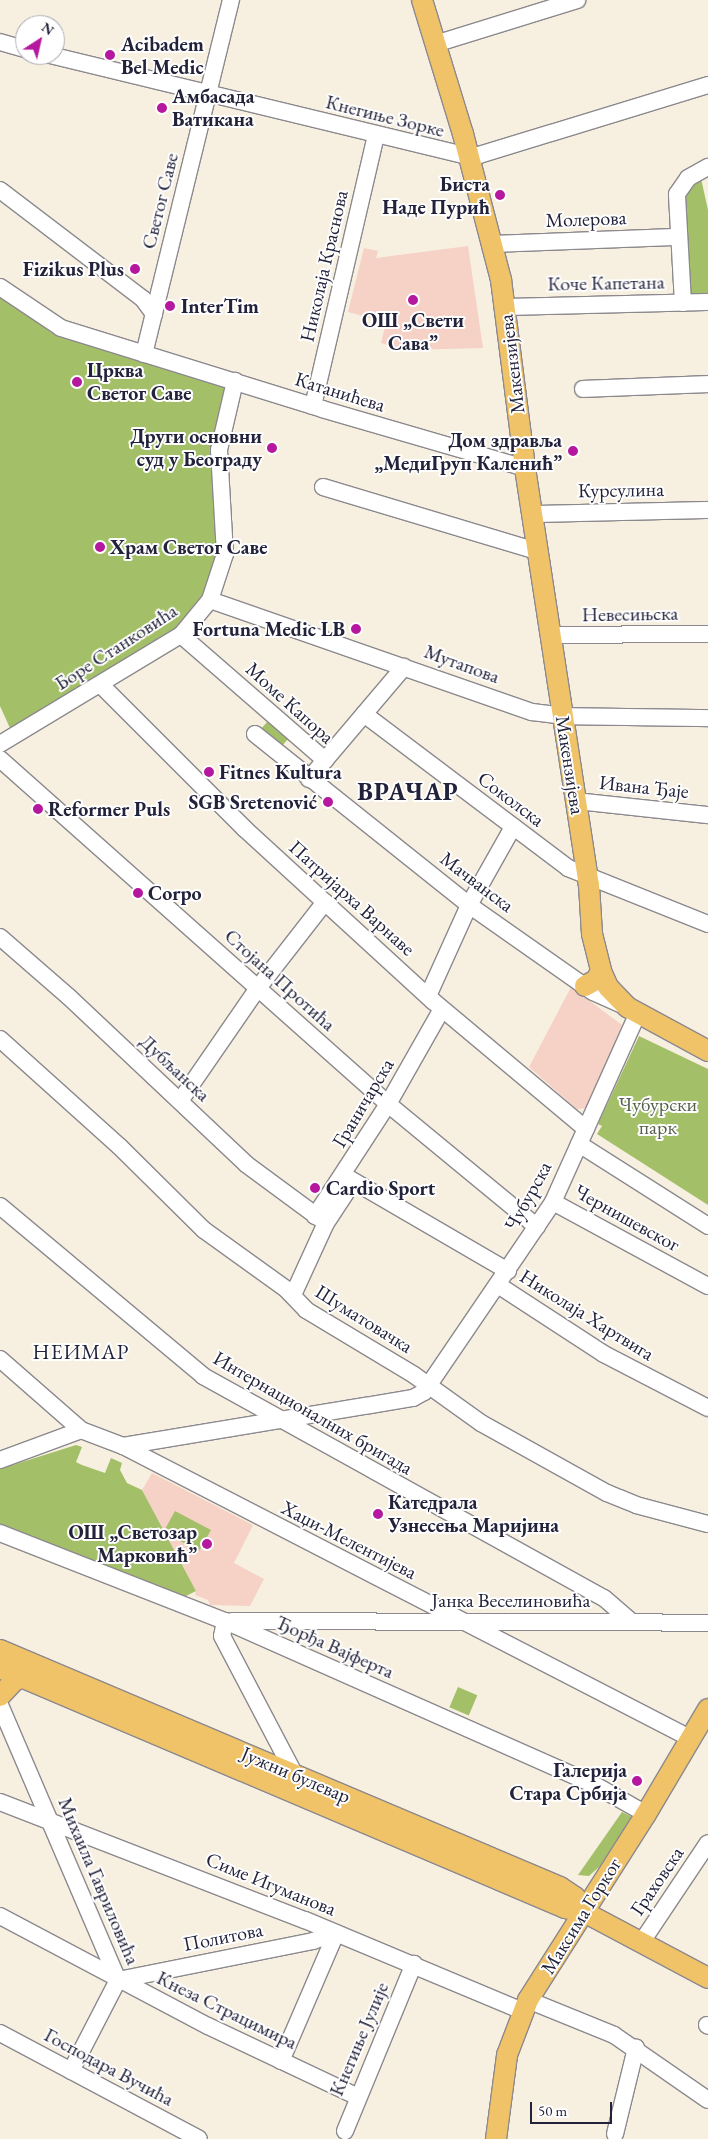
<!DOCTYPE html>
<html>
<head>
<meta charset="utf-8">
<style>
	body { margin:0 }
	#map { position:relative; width:708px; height:2139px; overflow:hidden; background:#f7f0e0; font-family:"EB Garamond",serif }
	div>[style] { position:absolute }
	.built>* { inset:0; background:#f6d1c6 }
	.green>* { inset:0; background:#a3c068; transform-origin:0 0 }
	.roads { filter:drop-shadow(1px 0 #8c898e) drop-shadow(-1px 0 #8c898e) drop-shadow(0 1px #8c898e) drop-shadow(0 -1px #8c898e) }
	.minor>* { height:16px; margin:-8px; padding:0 8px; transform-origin:8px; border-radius:8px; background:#fff }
	.major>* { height:20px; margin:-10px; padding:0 10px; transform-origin:10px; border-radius:10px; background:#f1c369 }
	.dots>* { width:14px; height:14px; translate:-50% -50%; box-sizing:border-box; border:2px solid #fff; border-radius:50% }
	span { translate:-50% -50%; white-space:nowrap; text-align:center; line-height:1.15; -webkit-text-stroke:4px #fff; paint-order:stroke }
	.poi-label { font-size:20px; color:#22223b; font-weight:700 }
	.left { translate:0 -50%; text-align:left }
	.right { translate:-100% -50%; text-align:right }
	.street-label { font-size:20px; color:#22223b }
	.park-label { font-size:20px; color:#56614d }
	.neighbourhood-label { font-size:21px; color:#22223b; letter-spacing:1px }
	.district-label { font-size:25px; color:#22223b; font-weight:700; letter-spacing:1px }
	.north { position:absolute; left:15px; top:15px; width:50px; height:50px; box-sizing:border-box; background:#fff; border:1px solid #a7a7b1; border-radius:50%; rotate:35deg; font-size:14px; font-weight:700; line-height:20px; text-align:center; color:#22223b }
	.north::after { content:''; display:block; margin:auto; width:18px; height:22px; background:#b5179e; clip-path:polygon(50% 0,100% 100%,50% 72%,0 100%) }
	.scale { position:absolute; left:530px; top:2102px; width:82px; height:22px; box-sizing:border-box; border:2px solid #22223b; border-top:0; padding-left:6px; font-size:15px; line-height:18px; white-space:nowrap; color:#22223b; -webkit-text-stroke:4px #fff; paint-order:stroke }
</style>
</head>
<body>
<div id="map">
	<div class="built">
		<i style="clip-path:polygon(468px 246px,483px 348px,405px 350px,381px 343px,386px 322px,348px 312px,364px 248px,378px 251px,376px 258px)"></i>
		<i style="clip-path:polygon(571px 987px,622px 1025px,587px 1108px,577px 1109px,529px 1067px)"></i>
		<i style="clip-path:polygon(152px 1473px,253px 1525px,234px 1563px,264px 1579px,250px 1606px,210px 1605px,208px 1600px,195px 1595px,196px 1591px,142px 1490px)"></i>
	</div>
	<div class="green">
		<i style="clip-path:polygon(700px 174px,708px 210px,708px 293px,686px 294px,685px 189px)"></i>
		<i style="clip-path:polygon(0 294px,52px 333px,233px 388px,221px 437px,226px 538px,202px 611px,14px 737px,0 706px)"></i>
		<i style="left:268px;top:721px;width:27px;height:11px;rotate:42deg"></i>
		<i style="clip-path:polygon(639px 1036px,708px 1069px,708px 1205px,597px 1134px,602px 1126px,598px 1124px)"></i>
		<i style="clip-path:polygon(76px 1445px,82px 1447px,76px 1462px,82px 1465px,105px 1473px,111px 1458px,122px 1463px,120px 1470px,127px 1483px,142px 1490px,164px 1531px,175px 1511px,211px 1530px,199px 1551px,165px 1533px,196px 1591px,180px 1599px,0 1529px,0 1469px)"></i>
		<i style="left:458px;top:1687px;width:21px;height:22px;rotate:23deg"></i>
		<i style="clip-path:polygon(622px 1812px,632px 1817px,600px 1866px,589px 1876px,578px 1875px)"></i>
	</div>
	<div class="roads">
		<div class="minor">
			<i style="left:0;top:42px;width:26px;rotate:16deg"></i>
			<i style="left:435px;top:44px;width:149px;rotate:-17.2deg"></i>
			<i style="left:50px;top:55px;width:428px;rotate:13.6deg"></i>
			<i style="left:466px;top:156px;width:13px;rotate:-4deg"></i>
			<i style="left:479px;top:155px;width:239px;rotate:-17deg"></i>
			<i style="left:0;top:190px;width:180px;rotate:37.3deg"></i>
			<i style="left:143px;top:299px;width:19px;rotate:54deg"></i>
			<i style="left:494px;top:244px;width:185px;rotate:-2.2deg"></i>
			<i style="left:0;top:287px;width:73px;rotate:33.9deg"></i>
			<i style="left:61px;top:328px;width:273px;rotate:17.2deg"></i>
			<i style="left:322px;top:409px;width:211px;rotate:16.2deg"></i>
			<i style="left:683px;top:303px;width:109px;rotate:-93.2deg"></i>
			<i style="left:677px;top:194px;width:19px;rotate:-55deg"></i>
			<i style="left:688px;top:178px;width:23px;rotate:-29deg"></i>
			<i style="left:505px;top:307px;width:203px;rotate:-1.4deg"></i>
			<i style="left:144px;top:354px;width:365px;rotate:-76.2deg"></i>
			<i style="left:583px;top:389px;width:125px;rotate:-2.3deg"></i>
			<i style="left:313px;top:406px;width:277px;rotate:-76.9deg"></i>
			<i style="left:323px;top:487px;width:226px;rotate:16.7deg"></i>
			<i style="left:534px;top:514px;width:174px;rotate:-1.3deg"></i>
			<i style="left:210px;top:600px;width:341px;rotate:19.2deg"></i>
			<i style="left:532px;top:712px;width:31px;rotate:7deg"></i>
			<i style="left:563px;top:716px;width:145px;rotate:0.8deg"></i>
			<i style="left:181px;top:635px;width:191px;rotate:41deg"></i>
			<i style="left:552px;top:635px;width:156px;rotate:-0.4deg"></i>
			<i style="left:101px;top:685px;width:204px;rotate:45deg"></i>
			<i style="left:245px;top:829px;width:255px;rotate:42.5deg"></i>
			<i style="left:433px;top:1001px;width:199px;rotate:39.9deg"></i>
			<i style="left:364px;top:714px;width:256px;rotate:37deg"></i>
			<i style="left:568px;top:868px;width:151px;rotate:21.8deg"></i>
			<i style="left:255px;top:734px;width:274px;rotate:38.6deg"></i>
			<i style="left:469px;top:905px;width:151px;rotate:35.1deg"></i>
			<i style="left:593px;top:992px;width:35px;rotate:24deg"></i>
			<i style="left:0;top:744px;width:211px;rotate:-31.1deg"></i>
			<i style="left:181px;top:635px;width:45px;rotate:-50.4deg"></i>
			<i style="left:210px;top:600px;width:48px;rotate:-71.9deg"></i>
			<i style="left:225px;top:554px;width:104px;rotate:-93.3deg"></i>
			<i style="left:219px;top:450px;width:71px;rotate:-76.9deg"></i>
			<i style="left:0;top:759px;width:519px;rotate:41.64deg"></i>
			<i style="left:388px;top:1104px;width:193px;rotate:39.5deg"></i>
			<i style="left:309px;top:779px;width:147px;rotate:-49.7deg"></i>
			<i style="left:576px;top:801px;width:133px;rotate:6.1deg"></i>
			<i style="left:0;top:937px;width:91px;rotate:41deg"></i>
			<i style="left:69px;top:997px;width:243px;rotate:43.3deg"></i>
			<i style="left:246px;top:1164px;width:99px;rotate:36.4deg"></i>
			<i style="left:428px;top:996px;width:100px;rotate:-65.7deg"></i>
			<i style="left:469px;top:905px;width:90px;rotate:-60.6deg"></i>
			<i style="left:0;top:1039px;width:160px;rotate:42deg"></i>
			<i style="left:119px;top:1146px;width:120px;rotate:44.7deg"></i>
			<i style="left:204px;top:1230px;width:101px;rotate:35.7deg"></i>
			<i style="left:286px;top:1289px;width:29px;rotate:46deg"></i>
			<i style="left:306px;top:1310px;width:126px;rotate:31deg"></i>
			<i style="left:414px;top:1375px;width:82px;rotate:35.6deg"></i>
			<i style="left:481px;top:1423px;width:144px;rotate:29.1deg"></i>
			<i style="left:607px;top:1493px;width:31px;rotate:22deg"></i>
			<i style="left:636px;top:1505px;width:74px;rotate:14.8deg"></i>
			<i style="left:180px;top:1101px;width:137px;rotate:-55.4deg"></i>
			<i style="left:258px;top:988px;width:109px;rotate:-52.1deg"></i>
			<i style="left:579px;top:1144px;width:153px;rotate:32.4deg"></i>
			<i style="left:343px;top:1175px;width:191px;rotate:30.2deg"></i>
			<i style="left:553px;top:1202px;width:176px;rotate:28.5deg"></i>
			<i style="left:0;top:1206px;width:265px;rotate:39.9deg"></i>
			<i style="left:203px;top:1376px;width:458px;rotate:29deg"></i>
			<i style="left:604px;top:1598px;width:33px;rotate:41deg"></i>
			<i style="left:315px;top:1216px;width:134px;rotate:-56.9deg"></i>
			<i style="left:388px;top:1104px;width:109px;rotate:-60.4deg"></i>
			<i style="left:498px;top:1285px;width:126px;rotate:33.1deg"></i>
			<i style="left:604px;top:1354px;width:117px;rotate:27.4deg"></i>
			<i style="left:293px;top:1295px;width:79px;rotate:-65.4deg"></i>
			<i style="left:326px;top:1223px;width:49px;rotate:-56.6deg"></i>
			<i style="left:0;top:1359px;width:108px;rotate:41.2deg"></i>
			<i style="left:81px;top:1430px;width:45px;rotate:20.9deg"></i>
			<i style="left:123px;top:1446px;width:640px;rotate:27.25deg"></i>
			<i style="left:123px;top:1446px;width:294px;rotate:-9.4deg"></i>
			<i style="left:413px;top:1398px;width:13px;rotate:-29deg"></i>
			<i style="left:424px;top:1392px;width:230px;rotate:-55.8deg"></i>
			<i style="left:553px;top:1202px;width:207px;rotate:-65.8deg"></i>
			<i style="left:0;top:1460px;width:86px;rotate:-20.3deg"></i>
			<i style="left:0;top:1533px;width:242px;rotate:21.4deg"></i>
			<i style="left:225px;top:1621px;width:402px;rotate:23.9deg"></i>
			<i style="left:593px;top:1784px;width:61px;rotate:29.5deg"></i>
			<i style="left:225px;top:1621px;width:15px;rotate:101deg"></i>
			<i style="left:222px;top:1636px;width:157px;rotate:62.3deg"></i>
			<i style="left:232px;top:1621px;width:476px;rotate:0.2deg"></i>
			<i style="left:0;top:1705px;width:299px;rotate:66.8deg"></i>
			<i style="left:0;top:1802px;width:327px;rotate:21.2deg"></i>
			<i style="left:305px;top:1920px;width:236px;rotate:22.7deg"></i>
			<i style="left:0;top:1916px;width:235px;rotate:27.9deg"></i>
			<i style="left:208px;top:2026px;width:166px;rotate:25.3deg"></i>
			<i style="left:641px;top:1943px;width:120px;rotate:-56.2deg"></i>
			<i style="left:118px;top:1980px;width:199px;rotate:-11.3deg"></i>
			<i style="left:313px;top:1941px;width:24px;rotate:-19deg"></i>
			<i style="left:528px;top:2000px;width:93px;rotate:22.1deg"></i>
			<i style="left:614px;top:2035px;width:114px;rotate:34.7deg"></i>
			<i style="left:707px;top:2025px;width:1px;rotate:45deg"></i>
			<i style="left:0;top:2033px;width:225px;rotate:28deg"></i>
			<i style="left:281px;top:2061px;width:139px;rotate:-66.7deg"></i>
			<i style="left:71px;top:2071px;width:102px;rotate:-62.7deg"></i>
			<i style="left:345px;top:2131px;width:181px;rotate:-67.6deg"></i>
			<i style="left:615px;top:2134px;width:89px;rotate:-76.3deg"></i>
		</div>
		<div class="major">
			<i style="left:422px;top:0;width:140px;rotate:73deg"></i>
			<i style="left:463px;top:134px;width:151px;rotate:75.4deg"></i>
			<i style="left:501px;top:280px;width:190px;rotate:82.7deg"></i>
			<i style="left:525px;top:468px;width:422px;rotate:81.3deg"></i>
			<i style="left:589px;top:885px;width:49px;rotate:86.5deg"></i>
			<i style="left:592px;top:934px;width:38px;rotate:76deg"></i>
			<i style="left:601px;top:971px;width:17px;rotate:66deg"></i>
			<i style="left:608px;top:987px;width:28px;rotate:46deg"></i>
			<i style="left:627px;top:1007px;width:92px;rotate:28.5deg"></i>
			<i style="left:585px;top:986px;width:13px;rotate:-29deg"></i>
			<i style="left:596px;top:980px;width:10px;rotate:-61deg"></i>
			<i style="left:0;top:1650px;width:608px;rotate:22.94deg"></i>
			<i style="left:560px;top:1887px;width:18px;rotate:34deg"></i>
			<i style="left:575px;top:1897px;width:17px;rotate:59deg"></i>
			<i style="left:0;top:1668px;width:614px;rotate:23.01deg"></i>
			<i style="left:565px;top:1908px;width:19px;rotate:12deg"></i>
			<i style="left:584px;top:1912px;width:140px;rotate:28deg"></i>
			<i style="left:0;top:1696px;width:21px;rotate:-47deg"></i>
			<i style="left:14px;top:1681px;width:8px;rotate:-23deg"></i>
			<i style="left:496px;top:2139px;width:85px;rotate:-82.5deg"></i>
			<i style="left:507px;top:2055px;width:59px;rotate:-69.1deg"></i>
			<i style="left:528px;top:2000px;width:220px;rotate:-57.6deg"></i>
			<i style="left:646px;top:1814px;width:122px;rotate:-59.4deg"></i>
		</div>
	</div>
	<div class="dots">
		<i style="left:110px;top:55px;background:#b5179e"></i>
		<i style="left:162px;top:108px;background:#b5179e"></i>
		<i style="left:500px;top:195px;background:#b5179e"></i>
		<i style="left:135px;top:269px;background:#b5179e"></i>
		<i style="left:413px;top:300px;background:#b5179e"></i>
		<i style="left:170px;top:306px;background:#b5179e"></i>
		<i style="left:77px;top:382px;background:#b5179e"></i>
		<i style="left:272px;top:448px;background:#b5179e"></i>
		<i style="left:573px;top:451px;background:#b5179e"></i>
		<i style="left:100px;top:547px;background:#b5179e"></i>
		<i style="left:356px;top:629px;background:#b5179e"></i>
		<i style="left:209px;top:772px;background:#b5179e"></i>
		<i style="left:328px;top:802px;background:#b5179e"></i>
		<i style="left:38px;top:809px;background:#b5179e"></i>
		<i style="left:138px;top:893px;background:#b5179e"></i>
		<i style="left:315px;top:1188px;background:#b5179e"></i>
		<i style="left:378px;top:1514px;background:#b5179e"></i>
		<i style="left:207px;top:1544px;background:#b5179e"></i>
		<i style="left:637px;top:1781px;background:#b5179e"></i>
	</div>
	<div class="poi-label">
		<span class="left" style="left:121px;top:56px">Acibadem<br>Bel Medic</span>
		<span class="left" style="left:172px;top:108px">Амбасада<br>Ватикана</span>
		<span class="right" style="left:490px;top:196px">Биста<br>Наде Пурић</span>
		<span class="right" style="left:124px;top:269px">Fizikus Plus</span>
		<span class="left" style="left:181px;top:306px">InterTim</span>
		<span style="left:413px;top:332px">ОШ „Свети<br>Сава”</span>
		<span class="left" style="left:87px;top:382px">Црква<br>Светог Саве</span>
		<span class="right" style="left:262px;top:448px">Други основни<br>суд у Београду</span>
		<span class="right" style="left:562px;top:452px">Дом здравља<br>„МедиГруп Каленић”</span>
		<span class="left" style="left:110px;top:547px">Храм Светог Саве</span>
		<span class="right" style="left:345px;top:629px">Fortuna Medic LB</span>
		<span class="left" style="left:219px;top:772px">Fitnes Kultura</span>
		<span class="right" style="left:317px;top:802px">SGB Sretenović</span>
		<span class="left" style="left:48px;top:809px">Reformer Puls</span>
		<span class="left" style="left:148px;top:893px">Corpo</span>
		<span class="left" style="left:326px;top:1188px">Cardio Sport</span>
		<span class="left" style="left:388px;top:1514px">Катедрала<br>Узнесења Маријина</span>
		<span class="right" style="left:197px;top:1544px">ОШ „Светозар<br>Марковић”</span>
		<span class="right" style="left:627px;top:1782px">Галерија<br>Стара Србија</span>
	</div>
	<div class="street-label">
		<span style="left:385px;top:116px;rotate:14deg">Кнегиње Зорке</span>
		<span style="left:160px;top:201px;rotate:-76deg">Светог Саве</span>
		<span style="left:586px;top:219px;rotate:-2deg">Молерова</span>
		<span style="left:324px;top:266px;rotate:-77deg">Николаја Краснова</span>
		<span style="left:606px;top:283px;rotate:-1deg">Коче Капетана</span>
		<span style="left:512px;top:364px;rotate:-97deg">Макензијева</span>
		<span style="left:340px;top:392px;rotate:17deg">Катанићева</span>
		<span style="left:621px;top:490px;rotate:-1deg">Курсулина</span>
		<span style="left:630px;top:614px;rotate:-1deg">Невесињска</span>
		<span style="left:116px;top:647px;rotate:-33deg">Боре Станковића</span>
		<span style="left:462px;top:664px;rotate:20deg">Мутапова</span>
		<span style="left:290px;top:703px;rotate:42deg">Моме Капора</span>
		<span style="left:570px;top:765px;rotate:81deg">Макензијева</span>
		<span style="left:644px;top:787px;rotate:6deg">Ивана Ђаје</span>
		<span style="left:511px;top:799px;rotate:37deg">Соколска</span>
		<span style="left:477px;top:882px;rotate:37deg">Мачванска</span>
		<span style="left:352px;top:898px;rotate:42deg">Патријарха Варнаве</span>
		<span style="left:280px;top:980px;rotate:42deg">Стојана Протића</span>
		<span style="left:175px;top:1068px;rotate:43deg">Дубљанска</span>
		<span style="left:363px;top:1103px;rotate:-59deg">Граничарска</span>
		<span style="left:528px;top:1196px;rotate:-61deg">Чубурска</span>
		<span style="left:627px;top:1218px;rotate:29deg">Чернишевског</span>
		<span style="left:587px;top:1315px;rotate:32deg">Николаја Хартвига</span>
		<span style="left:364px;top:1319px;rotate:32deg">Шуматовачка</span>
		<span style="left:313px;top:1413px;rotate:30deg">Интернационалних бригада</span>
		<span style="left:349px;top:1540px;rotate:27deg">Хаџи-Мелентијева</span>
		<span style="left:511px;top:1600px">Јанка Веселиновића</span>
		<span style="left:335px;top:1647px;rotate:24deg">Ђорђа Вајферта</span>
		<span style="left:296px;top:1775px;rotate:23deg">Јужни булевар</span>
		<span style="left:99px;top:1881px;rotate:67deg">Михаила Гавриловића</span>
		<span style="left:657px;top:1881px;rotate:-56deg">Граховска</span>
		<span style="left:271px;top:1884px;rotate:22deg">Симе Игуманова</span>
		<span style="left:581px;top:1916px;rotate:-58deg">Максима Горког</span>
		<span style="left:223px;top:1937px;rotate:-11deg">Политова</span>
		<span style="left:227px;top:2010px;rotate:26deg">Кнеза Страцимира</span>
		<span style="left:359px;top:2039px;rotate:-67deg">Кнегиње Јулије</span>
		<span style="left:109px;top:2067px;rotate:28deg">Господара Вучића</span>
	</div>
	<div class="park-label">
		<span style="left:658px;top:1116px">Чубурски<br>парк</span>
	</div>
	<div class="neighbourhood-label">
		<span style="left:81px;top:1352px">НЕИМАР</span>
	</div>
	<div class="district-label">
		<span style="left:408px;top:791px">ВРАЧАР</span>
	</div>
	<div class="north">N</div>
	<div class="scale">50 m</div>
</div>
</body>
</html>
